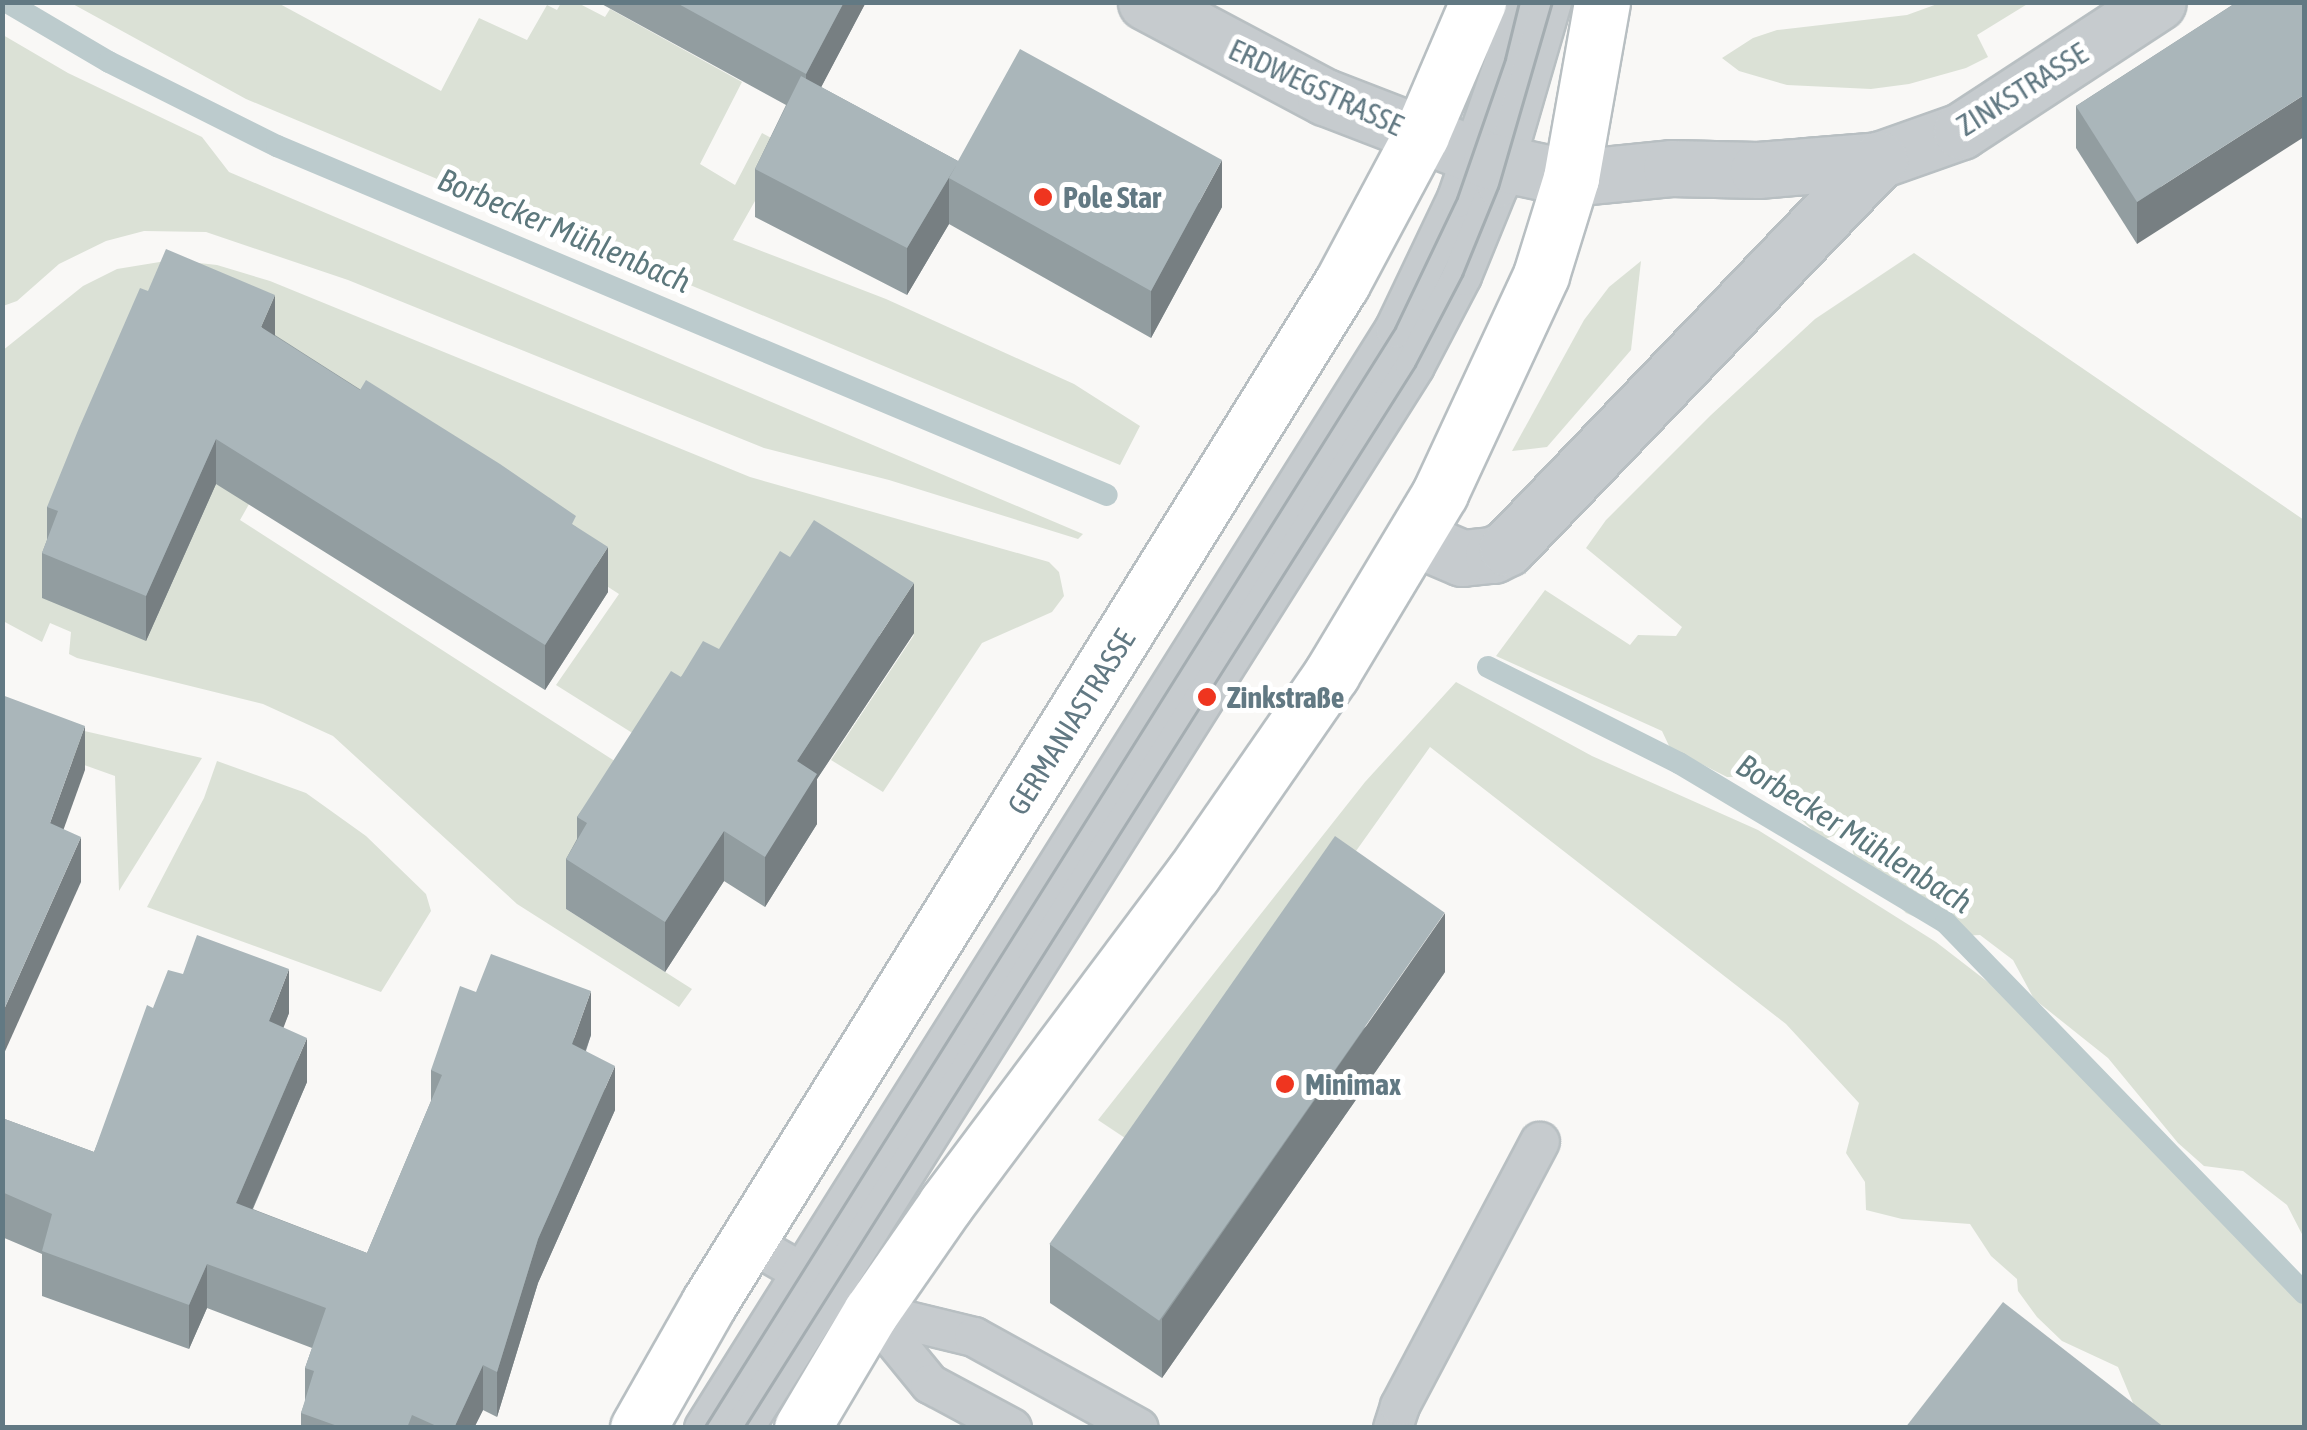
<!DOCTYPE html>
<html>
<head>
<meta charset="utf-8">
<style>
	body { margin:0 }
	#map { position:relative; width:2307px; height:1430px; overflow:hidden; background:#f9f8f6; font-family:"Asap Condensed",sans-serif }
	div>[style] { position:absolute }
	.green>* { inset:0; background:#dbe1d6 }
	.stream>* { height:22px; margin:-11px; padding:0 11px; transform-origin:11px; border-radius:11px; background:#bccbcd }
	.roads { filter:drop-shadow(2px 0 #b8bfc2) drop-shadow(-2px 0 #b8bfc2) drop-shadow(0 2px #b8bfc2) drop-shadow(0 -2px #b8bfc2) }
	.lane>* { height:38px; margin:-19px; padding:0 19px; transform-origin:19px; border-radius:19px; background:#c6cbce }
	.street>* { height:55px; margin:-27.5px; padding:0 27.5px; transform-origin:27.5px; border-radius:27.5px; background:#c6cbce }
	.secondary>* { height:55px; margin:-27.5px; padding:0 27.5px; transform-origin:27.5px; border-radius:27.5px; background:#fff }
	.tram>* { height:2.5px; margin:-1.25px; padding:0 1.25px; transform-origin:1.25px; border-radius:1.25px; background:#a4adb1 }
	.wall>* { inset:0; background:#929da0 }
	.shaded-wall>* { inset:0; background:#777f82 }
	.building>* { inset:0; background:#aab6ba; transform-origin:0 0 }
	.dots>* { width:28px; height:28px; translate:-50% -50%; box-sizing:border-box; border:5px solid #fff; border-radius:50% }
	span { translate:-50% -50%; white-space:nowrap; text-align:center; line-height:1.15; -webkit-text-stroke:10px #fff; paint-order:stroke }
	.street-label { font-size:30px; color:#627983 }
	.poi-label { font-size:30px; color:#627983; font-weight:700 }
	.left { translate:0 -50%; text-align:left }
	.water-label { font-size:32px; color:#5d787d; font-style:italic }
	.frame { position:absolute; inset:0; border:5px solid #627983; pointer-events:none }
</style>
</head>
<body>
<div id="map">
	<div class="green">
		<i style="clip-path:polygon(71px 3px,278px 3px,441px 91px,479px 18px,527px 40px,547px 5px,557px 10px,561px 3px,578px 3px,605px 17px,610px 9px,742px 82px,700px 164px,735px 185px,762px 133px,786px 146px,733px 240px,886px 299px,1074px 384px,1140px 426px,1120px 465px,246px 99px)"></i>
		<i style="clip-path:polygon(1940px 3px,2029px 3px,1977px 35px,1988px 57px,1966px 68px,1909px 84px,1871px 89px,1787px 85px,1739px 71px,1722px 58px,1753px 38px,1777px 30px,1907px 15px)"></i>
		<i style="clip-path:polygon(3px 35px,68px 73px,202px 137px,229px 172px,1083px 534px,1078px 539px,889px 480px,764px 448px,348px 280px,206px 232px,144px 231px,106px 241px,59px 264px,17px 301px,3px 306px)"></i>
		<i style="clip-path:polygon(1914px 253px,2304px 520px,2304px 1238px,2287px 1205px,2243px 1171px,2204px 1166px,2178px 1143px,2108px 1058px,2034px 999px,2013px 960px,1980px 935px,1958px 936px,1906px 913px,1856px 862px,1849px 839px,1840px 833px,1823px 840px,1793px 812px,1792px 803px,1749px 777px,1727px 777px,1670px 748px,1662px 731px,1496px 656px,1545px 590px,1630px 645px,1638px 635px,1676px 636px,1682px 627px,1586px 548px,1606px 520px,1711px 415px,1815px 319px)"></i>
		<i style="clip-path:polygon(172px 260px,217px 265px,270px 281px,750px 477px,1049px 562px,1059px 572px,1064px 596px,1052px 612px,982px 643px,883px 792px,831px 760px,914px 635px,790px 561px,661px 751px,556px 685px,619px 594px,311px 395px,240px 520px,638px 776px,566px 909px,692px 989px,679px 1007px,517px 904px,333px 736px,263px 704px,77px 658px,69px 654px,71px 632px,50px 623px,42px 642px,3px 621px,2px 351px,83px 286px,117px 269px)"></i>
		<i style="clip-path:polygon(1641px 261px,1631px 350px,1547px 447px,1512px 451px,1584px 320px,1609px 287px)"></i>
		<i style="clip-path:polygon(1456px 682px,1592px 756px,1758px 830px,1936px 942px,2006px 996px,2122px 1113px,2304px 1278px,2304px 1427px,2143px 1427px,2118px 1367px,2062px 1341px,2037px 1317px,2018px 1291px,2017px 1279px,1991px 1256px,1970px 1224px,1902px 1219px,1866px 1210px,1865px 1182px,1846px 1153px,1859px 1103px,1786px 1024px,1430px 747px,1329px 889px,1155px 1158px,1098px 1120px,1365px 782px)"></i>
		<i style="clip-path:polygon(67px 727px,202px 758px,119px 891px,115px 776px,3px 736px)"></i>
		<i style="clip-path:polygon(217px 761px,306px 793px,366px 836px,426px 894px,431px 911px,381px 992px,147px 907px,204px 798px)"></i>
	</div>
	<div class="stream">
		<i style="left:7px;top:2px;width:118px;rotate:30.5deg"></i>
		<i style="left:109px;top:62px;width:188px;rotate:26.6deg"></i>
		<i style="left:277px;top:146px;width:900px;rotate:22.81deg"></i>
		<i style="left:1488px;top:667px;width:214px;rotate:26.7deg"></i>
		<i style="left:1679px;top:763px;width:311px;rotate:30.9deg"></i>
		<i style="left:1946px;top:923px;width:515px;rotate:45.94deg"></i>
	</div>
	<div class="roads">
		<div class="lane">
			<i style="left:747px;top:1241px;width:143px;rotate:29.8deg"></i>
			<i style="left:871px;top:1312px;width:106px;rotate:13.6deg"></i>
			<i style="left:974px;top:1337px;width:188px;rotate:28.9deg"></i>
			<i style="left:871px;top:1312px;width:93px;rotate:50.7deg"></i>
			<i style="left:930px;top:1384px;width:93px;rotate:28.2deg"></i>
			<i style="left:704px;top:1428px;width:1299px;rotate:-57.86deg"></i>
			<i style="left:1395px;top:328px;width:144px;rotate:-64.5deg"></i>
			<i style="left:1457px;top:198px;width:147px;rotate:-70.9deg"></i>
			<i style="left:1505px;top:59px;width:59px;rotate:-76.2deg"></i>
			<i style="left:744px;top:1428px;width:1256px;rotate:-57.71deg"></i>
			<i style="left:1415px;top:366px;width:102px;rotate:-62.4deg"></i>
			<i style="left:1462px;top:276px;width:95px;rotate:-67.8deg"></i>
			<i style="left:1498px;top:188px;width:194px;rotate:-73.8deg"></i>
			<i style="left:1393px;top:1428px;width:23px;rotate:-72deg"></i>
			<i style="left:1400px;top:1406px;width:299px;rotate:-62.1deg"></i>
		</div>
		<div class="street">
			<i style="left:1146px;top:2px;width:203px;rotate:28deg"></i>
			<i style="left:1325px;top:97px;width:178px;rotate:21.1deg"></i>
			<i style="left:1491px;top:161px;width:82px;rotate:12deg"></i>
			<i style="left:1571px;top:178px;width:100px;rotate:-5.7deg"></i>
			<i style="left:1671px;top:168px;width:87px;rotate:1.3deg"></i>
			<i style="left:1758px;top:170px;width:121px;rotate:-4.7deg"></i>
			<i style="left:1879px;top:160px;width:87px;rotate:-19.5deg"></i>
			<i style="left:1961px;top:131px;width:235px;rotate:-33.2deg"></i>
			<i style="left:1415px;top:538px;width:51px;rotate:23.1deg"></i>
			<i style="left:1462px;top:558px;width:31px;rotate:-6deg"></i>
			<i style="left:1493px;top:555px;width:16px;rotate:-27deg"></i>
			<i style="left:1507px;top:548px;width:538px;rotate:-46.21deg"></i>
		</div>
		<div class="secondary">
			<i style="left:638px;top:1428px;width:144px;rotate:-60.4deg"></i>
			<i style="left:709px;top:1303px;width:1200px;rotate:-58.18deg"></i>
			<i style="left:1342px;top:283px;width:168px;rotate:-61.9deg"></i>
			<i style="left:1421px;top:135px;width:145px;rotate:-66.8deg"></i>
			<i style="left:802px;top:1428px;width:135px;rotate:-59.3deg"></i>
			<i style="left:871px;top:1312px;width:131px;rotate:-55.2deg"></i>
			<i style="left:946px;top:1204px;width:412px;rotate:-53.2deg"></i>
			<i style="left:1193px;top:874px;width:244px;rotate:-55.3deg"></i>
			<i style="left:1332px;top:673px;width:210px;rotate:-59deg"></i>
			<i style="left:1440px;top:493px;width:240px;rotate:-65.1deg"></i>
			<i style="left:1541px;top:275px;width:102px;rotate:-72.8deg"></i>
			<i style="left:1571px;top:178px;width:179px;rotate:-80deg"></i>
		</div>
	</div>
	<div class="tram">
		<i style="left:704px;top:1428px;width:1299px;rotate:-57.86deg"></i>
		<i style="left:1395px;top:328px;width:144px;rotate:-64.5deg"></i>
		<i style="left:1457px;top:198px;width:147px;rotate:-70.9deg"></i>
		<i style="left:1505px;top:59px;width:59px;rotate:-76.2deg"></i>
		<i style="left:744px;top:1428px;width:1256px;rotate:-57.71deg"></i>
		<i style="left:1415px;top:366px;width:102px;rotate:-62.4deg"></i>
		<i style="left:1462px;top:276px;width:95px;rotate:-67.8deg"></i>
		<i style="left:1498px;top:188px;width:194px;rotate:-73.8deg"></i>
	</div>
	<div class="wall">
		<i style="clip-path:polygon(598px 2px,866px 2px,821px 87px,958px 161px,1222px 207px,1151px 338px,949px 224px,907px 295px,755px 217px,755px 169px,786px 105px)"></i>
		<i style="clip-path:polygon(2237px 2px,2137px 244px,2076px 148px,2076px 106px)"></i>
		<i style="clip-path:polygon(275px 335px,576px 527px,608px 592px,545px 690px,216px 484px,146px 641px,42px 598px,42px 553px,47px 540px,47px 507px)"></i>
		<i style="clip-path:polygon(914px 633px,817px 779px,817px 824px,765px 907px,724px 881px,665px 972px,566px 909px,566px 859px,577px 839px,577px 817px,681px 677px,719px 649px)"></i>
		<i style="clip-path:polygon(1445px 972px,1162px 1378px,1050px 1303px,1050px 1244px)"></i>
		<i style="clip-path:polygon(153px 1008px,289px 1013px,283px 1027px,307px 1082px,253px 1209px,367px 1253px,431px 1101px,431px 1070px,591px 1035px,586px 1051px,615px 1110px,538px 1283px,497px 1417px,483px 1410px,474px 1428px,301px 1428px,301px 1413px,305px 1402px,305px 1368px,312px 1348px,207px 1308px,189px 1349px,42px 1296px,42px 1254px,2px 1237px,2px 1118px,94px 1152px)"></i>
	</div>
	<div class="shaded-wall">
		<i style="clip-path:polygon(844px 2px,866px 2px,806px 116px,806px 74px)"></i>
		<i style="clip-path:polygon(2304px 95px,2304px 137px,2137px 244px,2137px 202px)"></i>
		<i style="clip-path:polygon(1222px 160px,1222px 207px,1151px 338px,1151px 291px)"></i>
		<i style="clip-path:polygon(957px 164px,949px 178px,949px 224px,907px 295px,907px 248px)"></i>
		<i style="clip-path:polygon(275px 295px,275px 340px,261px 327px)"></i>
		<i style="clip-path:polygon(216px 439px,216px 484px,146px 641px,146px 596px)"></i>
		<i style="clip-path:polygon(608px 547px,608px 592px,545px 690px,545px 645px)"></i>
		<i style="clip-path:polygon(914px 583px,914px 633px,817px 779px,817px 824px,765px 907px,765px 857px,797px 761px)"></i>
		<i style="clip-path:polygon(85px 726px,85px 770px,50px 867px,50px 823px)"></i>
		<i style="clip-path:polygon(724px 831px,724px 881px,665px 972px,665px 922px)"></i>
		<i style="clip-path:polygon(81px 837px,81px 882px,2px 1058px,2px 1014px)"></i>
		<i style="clip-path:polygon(1445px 913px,1445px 972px,1162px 1378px,1162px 1319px)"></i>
		<i style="clip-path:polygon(289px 969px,289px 1013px,269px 1066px,269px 1021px)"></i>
		<i style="clip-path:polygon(591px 991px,591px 1035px,572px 1088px,572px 1044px)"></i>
		<i style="clip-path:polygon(307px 1038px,307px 1082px,236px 1247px,236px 1203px)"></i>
		<i style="clip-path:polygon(615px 1066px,615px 1110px,538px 1283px,497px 1417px,497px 1372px,538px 1239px)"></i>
		<i style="clip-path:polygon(207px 1264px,207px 1308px,189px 1349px,189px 1305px)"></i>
		<i style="clip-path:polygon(483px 1365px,483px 1410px,474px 1428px,454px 1428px)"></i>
	</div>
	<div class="building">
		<i style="clip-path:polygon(675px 2px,844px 2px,806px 74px)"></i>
		<i style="clip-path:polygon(2237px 2px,2304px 2px,2304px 95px,2137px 202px,2076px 106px)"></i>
		<i style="clip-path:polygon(1020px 49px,1222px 160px,1151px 291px,949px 178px,957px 164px,907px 248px,755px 169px,801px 76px,958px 161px)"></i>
		<i style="clip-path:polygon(166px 249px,275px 295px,261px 327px,360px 390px,366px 380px,500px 464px,576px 516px,572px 524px,608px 547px,545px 645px,216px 439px,146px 596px,42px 553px,58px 511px,47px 507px,79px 428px,140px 288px,148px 291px)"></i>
		<i style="clip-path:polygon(814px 520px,914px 583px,797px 761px,817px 774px,765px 857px,724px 831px,665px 922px,566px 859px,587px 823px,577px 817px,671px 671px,681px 677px,703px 641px,719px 649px,780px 551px,790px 557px)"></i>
		<i style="clip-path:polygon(2px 695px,85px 726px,50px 823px,81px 837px,2px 1014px)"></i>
		<i style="left:1335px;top:836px;width:134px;height:498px;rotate:35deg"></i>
		<i style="clip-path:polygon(197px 935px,289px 969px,269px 1021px,307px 1038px,236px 1203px,367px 1253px,442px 1075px,431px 1070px,460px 986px,476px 992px,491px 954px,591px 991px,572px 1044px,615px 1066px,538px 1239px,497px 1372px,483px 1365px,454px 1428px,441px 1428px,412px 1415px,407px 1428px,343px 1428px,301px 1413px,314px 1371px,305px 1368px,326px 1308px,207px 1264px,189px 1305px,42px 1251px,52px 1214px,2px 1192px,2px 1118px,94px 1152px,147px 1005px,153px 1008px,168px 970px,183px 974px)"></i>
		<i style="clip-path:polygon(2003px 1302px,2165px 1428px,1905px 1428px)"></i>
	</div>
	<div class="dots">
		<i style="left:1043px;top:197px;background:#ef351f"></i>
		<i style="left:1207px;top:697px;background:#ef351f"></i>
		<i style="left:1285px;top:1084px;background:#ef351f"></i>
	</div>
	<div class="street-label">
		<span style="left:1316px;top:87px;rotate:25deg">ERDWEGSTRASSE</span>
		<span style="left:2022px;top:89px;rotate:-32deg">ZINKSTRASSE</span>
		<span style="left:1071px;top:722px;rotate:-58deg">GERMANIASTRASSE</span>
	</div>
	<div class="poi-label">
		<span class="left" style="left:1063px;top:197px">Pole Star</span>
		<span class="left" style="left:1227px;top:697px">Zinkstraße</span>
		<span class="left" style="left:1305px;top:1084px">Minimax</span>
	</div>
	<div class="water-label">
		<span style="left:564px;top:231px;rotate:23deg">Borbecker Mühlenbach</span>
		<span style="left:1854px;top:834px;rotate:32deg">Borbecker Mühlenbach</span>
	</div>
	<div class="frame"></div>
</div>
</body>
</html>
